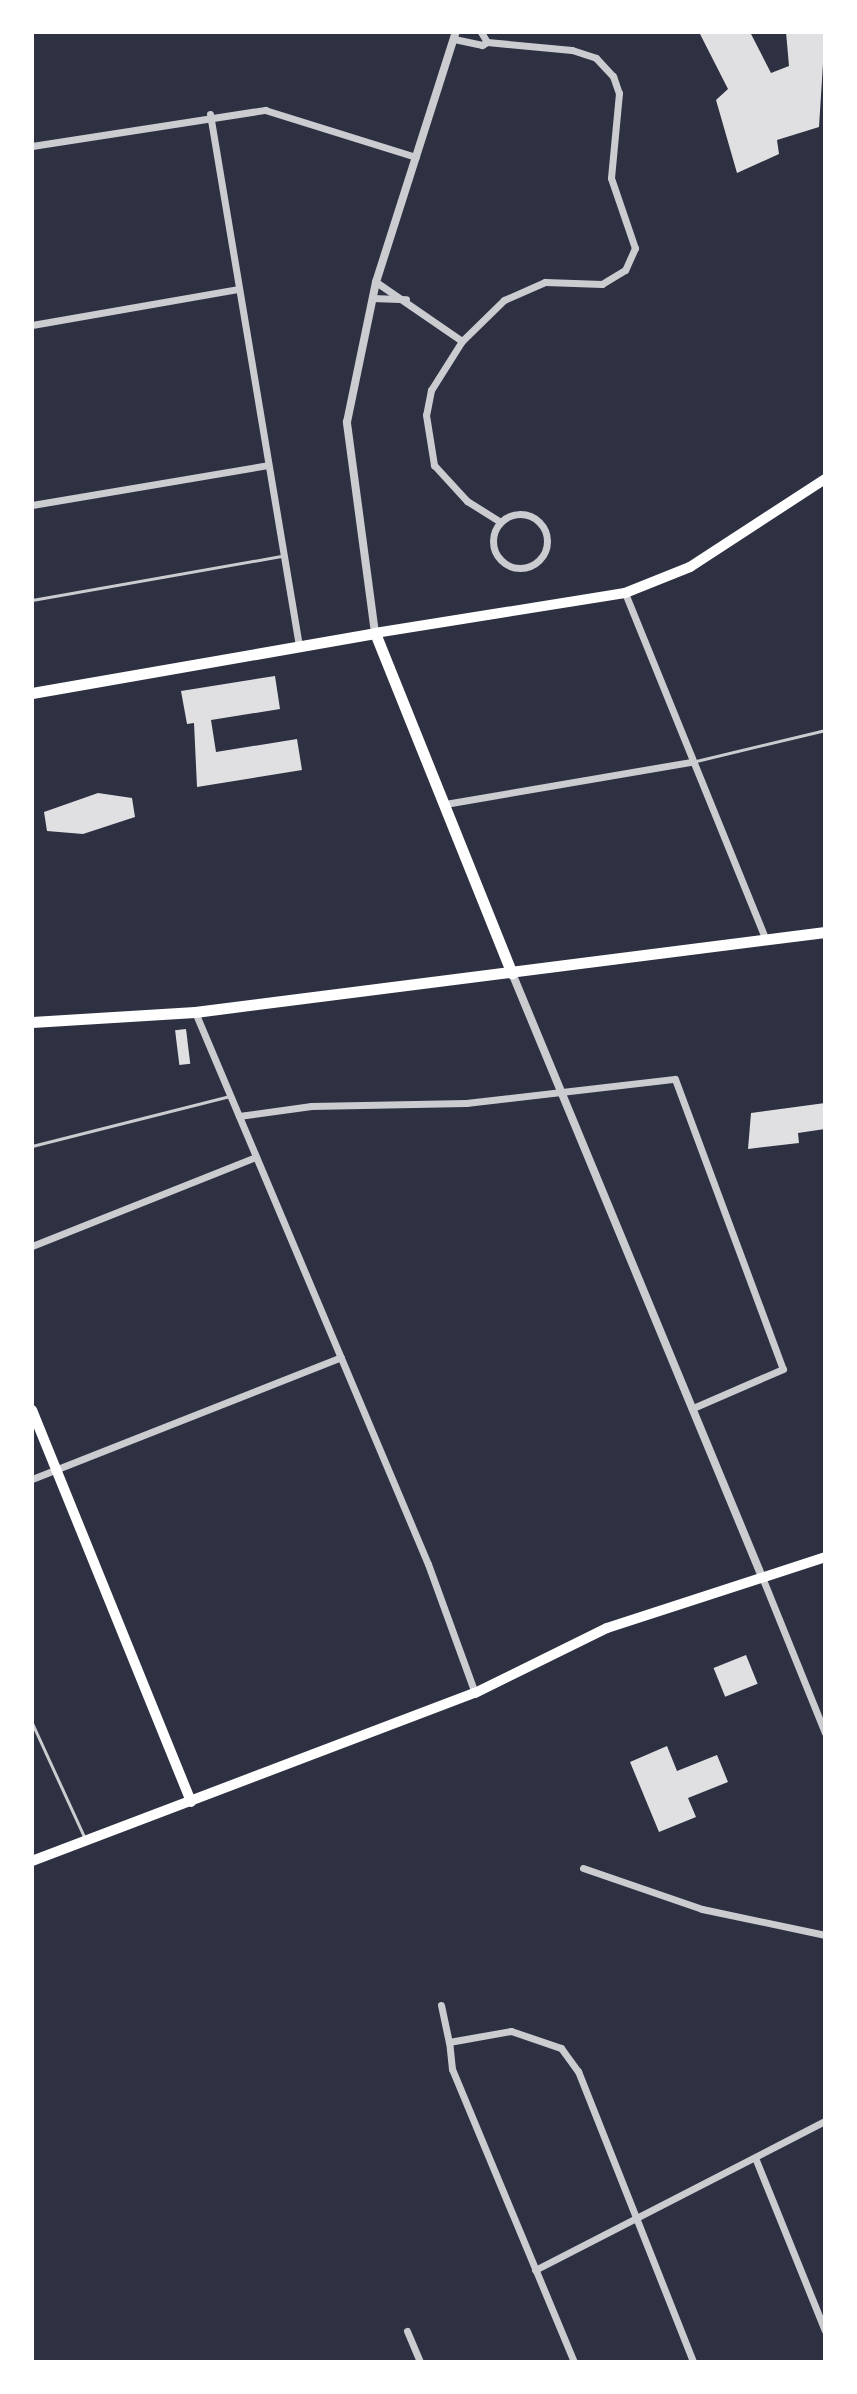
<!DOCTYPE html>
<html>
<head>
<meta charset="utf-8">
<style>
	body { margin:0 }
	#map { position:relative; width:857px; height:2394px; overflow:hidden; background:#2d3142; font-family:"Work Sans",sans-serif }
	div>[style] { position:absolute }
	.building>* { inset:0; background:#e0e0e3; transform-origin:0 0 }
	.service>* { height:3px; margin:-1.5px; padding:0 1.5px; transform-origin:1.5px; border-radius:1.5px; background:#caccd0 }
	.minor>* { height:7px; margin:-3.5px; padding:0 3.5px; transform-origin:3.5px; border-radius:3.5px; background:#caccd0 }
	.minor>.ring { margin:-3.5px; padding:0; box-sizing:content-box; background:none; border:7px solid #caccd0; border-radius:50% }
	.tertiary>* { height:8px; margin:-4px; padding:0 4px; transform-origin:4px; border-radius:4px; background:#caccd0 }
	.secondary>* { height:10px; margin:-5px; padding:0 5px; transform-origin:5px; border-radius:5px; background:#fff }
	.primary>* { height:11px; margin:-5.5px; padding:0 5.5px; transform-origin:5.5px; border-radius:5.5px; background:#fff }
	span { translate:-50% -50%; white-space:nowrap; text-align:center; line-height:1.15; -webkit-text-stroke:6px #fff; paint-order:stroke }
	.frame { position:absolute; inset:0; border:34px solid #fff; pointer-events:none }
</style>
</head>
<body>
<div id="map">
	<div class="building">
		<i style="clip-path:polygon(699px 32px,750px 32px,771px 73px,789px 66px,786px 32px,825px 32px,819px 127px,777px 140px,779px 154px,737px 173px,716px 100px,728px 89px)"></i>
		<i style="clip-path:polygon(275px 676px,280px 709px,211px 720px,216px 752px,297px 739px,302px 770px,197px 787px,194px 723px,187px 724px,181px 691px)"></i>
		<i style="clip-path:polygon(98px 793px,132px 798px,135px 817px,83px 834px,47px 831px,44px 812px)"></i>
		<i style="left:186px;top:1029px;width:35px;height:11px;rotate:83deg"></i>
		<i style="clip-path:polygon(825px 1103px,825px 1129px,798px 1133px,799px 1143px,748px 1149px,751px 1113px)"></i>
		<i style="left:746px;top:1655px;width:31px;height:35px;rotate:68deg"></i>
		<i style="clip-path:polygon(667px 1746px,677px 1771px,717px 1755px,728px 1782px,688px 1798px,696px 1817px,659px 1832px,630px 1762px)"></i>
	</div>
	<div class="service">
		<i style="left:32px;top:600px;width:253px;rotate:-10deg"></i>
		<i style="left:696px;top:761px;width:133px;rotate:-13.5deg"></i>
		<i style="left:32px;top:1146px;width:204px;rotate:-14.2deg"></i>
		<i style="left:32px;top:1723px;width:128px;rotate:65.4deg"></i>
	</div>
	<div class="minor">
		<i style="left:454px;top:39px;width:29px;rotate:12deg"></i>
		<i style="left:482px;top:45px;width:6px;rotate:-31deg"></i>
		<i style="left:487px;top:42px;width:12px;rotate:-121deg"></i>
		<i style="left:487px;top:42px;width:85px;rotate:5.4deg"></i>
		<i style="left:572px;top:50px;width:25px;rotate:18deg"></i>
		<i style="left:596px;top:58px;width:25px;rotate:47deg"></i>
		<i style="left:613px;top:76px;width:18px;rotate:71deg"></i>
		<i style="left:619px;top:93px;width:85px;rotate:95.4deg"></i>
		<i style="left:611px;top:178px;width:74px;rotate:71.1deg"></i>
		<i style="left:635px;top:248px;width:24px;rotate:114deg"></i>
		<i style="left:625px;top:270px;width:27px;rotate:149deg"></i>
		<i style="left:602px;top:284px;width:57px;rotate:-178deg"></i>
		<i style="left:545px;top:282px;width:45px;rotate:156.3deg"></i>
		<i style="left:504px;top:300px;width:59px;rotate:135.7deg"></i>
		<i style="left:462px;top:341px;width:58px;rotate:122.3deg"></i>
		<i style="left:431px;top:390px;width:25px;rotate:101deg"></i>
		<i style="left:426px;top:415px;width:51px;rotate:80.9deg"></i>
		<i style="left:434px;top:465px;width:49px;rotate:47.5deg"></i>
		<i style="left:467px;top:501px;width:39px;rotate:32deg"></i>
		<i style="left:210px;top:114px;width:539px;rotate:80.5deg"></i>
		<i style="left:32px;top:146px;width:236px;rotate:-8.8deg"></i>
		<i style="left:265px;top:110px;width:158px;rotate:17.3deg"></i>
		<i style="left:376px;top:282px;width:104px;rotate:34.5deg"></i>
		<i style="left:372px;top:298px;width:34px;rotate:2deg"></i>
		<i style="left:32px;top:325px;width:210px;rotate:-9.9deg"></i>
		<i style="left:32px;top:505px;width:239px;rotate:-9.6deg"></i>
		<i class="ring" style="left:493px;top:514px;width:47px;height:47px"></i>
		<i style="left:625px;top:593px;width:375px;rotate:67.9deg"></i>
		<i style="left:445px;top:804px;width:250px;rotate:-9.7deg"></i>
		<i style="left:195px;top:1012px;width:599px;rotate:67.12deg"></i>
		<i style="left:428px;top:1564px;width:137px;rotate:70deg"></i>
		<i style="left:239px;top:1116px;width:73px;rotate:-7.9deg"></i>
		<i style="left:311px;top:1106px;width:155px;rotate:-1.1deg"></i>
		<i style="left:466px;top:1103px;width:210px;rotate:-6.6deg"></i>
		<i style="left:675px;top:1079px;width:309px;rotate:69.6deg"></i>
		<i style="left:783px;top:1369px;width:98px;rotate:156.6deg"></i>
		<i style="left:32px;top:1246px;width:241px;rotate:-21.7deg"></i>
		<i style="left:32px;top:1479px;width:332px;rotate:-21.5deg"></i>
		<i style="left:762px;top:1577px;width:168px;rotate:68deg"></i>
		<i style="left:583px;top:1868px;width:126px;rotate:19deg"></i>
		<i style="left:702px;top:1909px;width:126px;rotate:11.9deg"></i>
		<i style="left:441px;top:2005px;width:38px;rotate:78deg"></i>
		<i style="left:756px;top:2160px;width:184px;rotate:68deg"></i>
		<i style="left:535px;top:2270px;width:326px;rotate:-27.2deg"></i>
		<i style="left:407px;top:2331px;width:34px;rotate:67deg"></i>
		<i style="left:574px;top:2362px;width:317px;rotate:-112.6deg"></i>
		<i style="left:452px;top:2069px;width:27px;rotate:-96deg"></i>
		<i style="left:449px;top:2042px;width:63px;rotate:-10.1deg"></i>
		<i style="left:511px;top:2031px;width:53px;rotate:18.8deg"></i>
		<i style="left:561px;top:2048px;width:29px;rotate:54deg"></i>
		<i style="left:578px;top:2071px;width:313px;rotate:68.4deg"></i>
	</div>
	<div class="tertiary">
		<i style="left:375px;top:633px;width:213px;rotate:-97.6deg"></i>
		<i style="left:347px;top:422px;width:143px;rotate:-78.3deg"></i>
		<i style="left:376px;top:282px;width:262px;rotate:-72.3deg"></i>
		<i style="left:512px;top:973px;width:654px;rotate:67.51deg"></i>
	</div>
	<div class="secondary">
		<i style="left:375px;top:633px;width:253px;rotate:-9.1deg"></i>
		<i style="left:625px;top:593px;width:70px;rotate:-21.8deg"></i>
		<i style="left:690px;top:567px;width:161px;rotate:-33.1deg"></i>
		<i style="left:32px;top:1410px;width:423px;rotate:67.9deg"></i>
		<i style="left:32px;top:1861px;width:474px;rotate:-20.8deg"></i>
		<i style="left:475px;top:1693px;width:147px;rotate:-26.2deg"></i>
		<i style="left:607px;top:1628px;width:229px;rotate:-18deg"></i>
	</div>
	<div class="primary">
		<i style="left:32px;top:693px;width:348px;rotate:-9.9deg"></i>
		<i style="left:375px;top:633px;width:367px;rotate:68.1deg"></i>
		<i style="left:32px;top:1022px;width:163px;rotate:-3.5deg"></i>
		<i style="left:195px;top:1012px;width:635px;rotate:-7.24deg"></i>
	</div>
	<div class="frame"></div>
</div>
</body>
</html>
